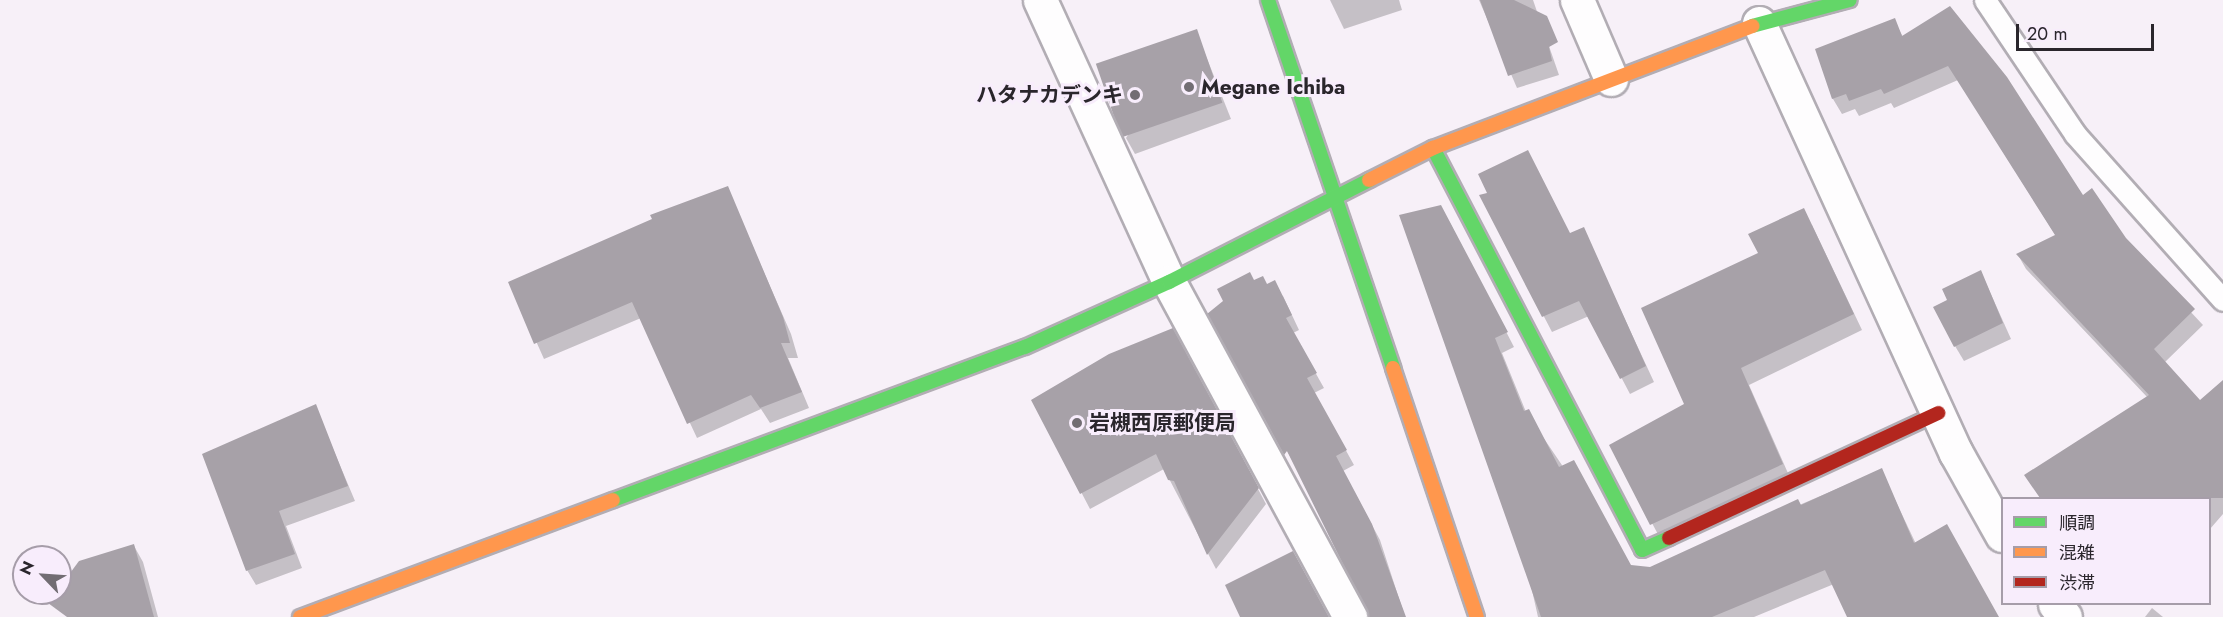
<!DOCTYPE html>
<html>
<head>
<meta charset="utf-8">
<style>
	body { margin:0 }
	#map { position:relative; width:2223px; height:617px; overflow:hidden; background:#f7f0f8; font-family:Jost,"Noto Sans JP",sans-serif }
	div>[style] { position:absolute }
	.shadow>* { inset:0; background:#0003 }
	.building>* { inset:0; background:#a7a1a8; transform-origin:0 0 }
	.roads { filter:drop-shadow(2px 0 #b2adb4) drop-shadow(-2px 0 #b2adb4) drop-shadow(0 2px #b2adb4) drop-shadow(0 -2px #b2adb4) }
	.lane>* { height:21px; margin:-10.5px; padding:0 10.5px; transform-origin:10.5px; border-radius:10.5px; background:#fefdfe }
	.street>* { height:33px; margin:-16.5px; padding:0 16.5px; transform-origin:16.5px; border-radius:16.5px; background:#fefdfe }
	.fast>* { height:14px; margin:-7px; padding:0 7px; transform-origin:7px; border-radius:7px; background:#63d668 }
	.slow>* { height:14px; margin:-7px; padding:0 7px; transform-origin:7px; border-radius:7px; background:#ff974d }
	.jam>* { height:14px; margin:-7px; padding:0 7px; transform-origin:7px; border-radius:7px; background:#b3261e }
	.dots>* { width:16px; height:16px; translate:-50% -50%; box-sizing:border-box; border:3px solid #f8edfc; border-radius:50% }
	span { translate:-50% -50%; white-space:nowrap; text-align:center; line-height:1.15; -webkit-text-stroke:6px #f8edfc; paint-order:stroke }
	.poi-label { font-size:21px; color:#2a262c; font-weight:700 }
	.left { translate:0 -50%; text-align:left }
	.right { translate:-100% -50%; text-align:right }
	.legend { position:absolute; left:2001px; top:497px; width:210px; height:108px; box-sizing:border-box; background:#f8edfc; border:2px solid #a69da9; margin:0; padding:8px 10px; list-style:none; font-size:18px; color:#2a262c }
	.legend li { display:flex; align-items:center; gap:12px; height:30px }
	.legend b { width:30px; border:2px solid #a69da9 }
	.north { position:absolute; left:12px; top:545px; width:60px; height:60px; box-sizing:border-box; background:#f8edfc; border:2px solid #a69da9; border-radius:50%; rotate:295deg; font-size:16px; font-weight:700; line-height:24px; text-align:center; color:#2a262c }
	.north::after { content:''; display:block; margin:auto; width:21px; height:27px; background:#726d73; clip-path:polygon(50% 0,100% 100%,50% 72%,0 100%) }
	.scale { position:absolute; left:2016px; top:24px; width:138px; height:27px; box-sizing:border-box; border:3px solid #2a262c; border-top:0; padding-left:8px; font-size:18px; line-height:21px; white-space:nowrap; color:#2a262c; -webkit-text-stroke:4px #f8edfc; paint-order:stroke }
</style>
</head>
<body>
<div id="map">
	<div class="shadow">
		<i style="clip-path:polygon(1330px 0,1399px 0,1402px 10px,1344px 29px)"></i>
		<i style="clip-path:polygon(1479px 0,1533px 0,1559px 75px,1517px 88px)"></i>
		<i style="clip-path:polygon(1949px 8px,2083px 197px,2203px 325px,2164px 363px,2199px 402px,2223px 382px,2223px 514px,2210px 529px,2210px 498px,2041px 498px,2035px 490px,2148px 398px,2026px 269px,2018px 255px,2056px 236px,1958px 80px,1894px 108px,1891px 103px,1859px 116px,1855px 109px,1842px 114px,1833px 99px,1817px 50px,1894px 20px,1903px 37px)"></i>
		<i style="clip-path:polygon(1196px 31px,1231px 119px,1135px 154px,1126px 138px)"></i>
		<i style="clip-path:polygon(727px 188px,791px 334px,798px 358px,788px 358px,809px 408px,770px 423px,761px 409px,697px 438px,641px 318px,544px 359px,510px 283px)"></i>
		<i style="clip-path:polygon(1481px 196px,1570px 235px,1583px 229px,1654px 382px,1630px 394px,1589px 316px,1552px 332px)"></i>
		<i style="clip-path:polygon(1449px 221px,1514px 347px,1502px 353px,1526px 412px,1631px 567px,1650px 569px,1881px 470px,1916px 544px,1997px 617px,1850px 617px,1834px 584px,1754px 617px,1538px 617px)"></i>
		<i style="clip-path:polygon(1812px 225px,1862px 330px,1749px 385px,1791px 480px,1661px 540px,1611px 446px,1686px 405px,1760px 254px)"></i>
		<i style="clip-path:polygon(1981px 272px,2011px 339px,1964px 361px,1955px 346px,1948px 301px)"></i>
		<i style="clip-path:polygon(1254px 282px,1283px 296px,1299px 330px,1293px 333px,1324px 388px,1314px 393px,1354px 465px,1343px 471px,1380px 540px,1405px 617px,1370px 617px,1295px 465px,1209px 314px)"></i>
		<i style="clip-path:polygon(1181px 345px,1266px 504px,1216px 569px,1164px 469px,1090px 509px,1033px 400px)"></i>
		<i style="clip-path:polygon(315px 406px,355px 501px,286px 526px,302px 568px,256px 585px,247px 570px)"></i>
		<i style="clip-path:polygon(134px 546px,143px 562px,158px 617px,118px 617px)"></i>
		<i style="clip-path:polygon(2152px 608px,2163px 617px,2145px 617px)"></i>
	</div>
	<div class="building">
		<i style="clip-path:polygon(1480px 0,1514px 0,1547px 16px,1558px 42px,1549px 47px,1552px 61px,1508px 76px)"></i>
		<i style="clip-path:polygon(1950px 6px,2007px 77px,2083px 195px,2092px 188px,2126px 238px,2195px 309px,2154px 349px,2200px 400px,2223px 380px,2223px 498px,2040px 498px,2024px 475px,2149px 395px,2016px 254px,2055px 235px,1948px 66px,1884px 94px,1881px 89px,1849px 101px,1846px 94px,1832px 99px,1815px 49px,1895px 18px,1902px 36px)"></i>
		<i style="left:1197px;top:29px;width:78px;height:107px;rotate:71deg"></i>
		<i style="clip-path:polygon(1528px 150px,1570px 233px,1584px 227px,1646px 366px,1620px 379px,1579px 301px,1542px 317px,1479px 195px,1487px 193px,1478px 174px)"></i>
		<i style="clip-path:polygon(728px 186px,783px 317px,790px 343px,781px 343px,802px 392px,760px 408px,751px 395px,687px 424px,632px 302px,534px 344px,508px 282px,652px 219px,650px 215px)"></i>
		<i style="clip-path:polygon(1441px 205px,1508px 332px,1495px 338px,1524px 411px,1529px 409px,1559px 467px,1574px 460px,1631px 565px,1650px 567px,1798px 499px,1801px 505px,1882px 468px,1914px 543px,1947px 524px,1999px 617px,1847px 617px,1825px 570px,1712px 617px,1541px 617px,1399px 215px)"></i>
		<i style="clip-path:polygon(1804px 208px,1854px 314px,1741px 368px,1783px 464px,1650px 525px,1609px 445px,1684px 404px,1641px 308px,1758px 253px,1748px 234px)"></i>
		<i style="clip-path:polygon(1981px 270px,2003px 323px,1954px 347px,1933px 307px,1947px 300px,1942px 289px)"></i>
		<i style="clip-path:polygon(1250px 272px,1254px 280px,1263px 276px,1267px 284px,1275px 280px,1292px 315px,1286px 318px,1317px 373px,1307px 378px,1347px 450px,1336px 456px,1372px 524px,1406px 617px,1369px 617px,1287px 451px,1284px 455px,1207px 314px,1223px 301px,1217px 289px)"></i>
		<i style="clip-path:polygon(1173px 328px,1259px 488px,1207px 555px,1174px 481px,1168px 480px,1156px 454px,1080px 494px,1031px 400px,1109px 354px)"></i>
		<i style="clip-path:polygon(316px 404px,348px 486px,279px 511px,295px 554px,246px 571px,202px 454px)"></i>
		<i style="clip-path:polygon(134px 544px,154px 617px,67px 617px,48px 603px,79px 561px)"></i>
		<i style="clip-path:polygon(1293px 551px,1329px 617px,1240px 617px,1225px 585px)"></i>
	</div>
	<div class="roads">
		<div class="lane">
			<i style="left:1985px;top:0;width:161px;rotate:56.1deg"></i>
			<i style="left:2075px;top:134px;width:222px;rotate:48.3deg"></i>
		</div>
		<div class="street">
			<i style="left:1040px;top:0;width:310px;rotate:65.4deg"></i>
			<i style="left:1169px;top:282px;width:381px;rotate:61.6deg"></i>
			<i style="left:1577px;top:0;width:86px;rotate:66.7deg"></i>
			<i style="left:1759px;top:23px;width:473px;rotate:65.4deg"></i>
			<i style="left:1956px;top:453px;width:94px;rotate:60.7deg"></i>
			<i style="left:2055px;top:604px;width:16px;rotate:52deg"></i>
		</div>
		<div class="fast">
			<i style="left:1268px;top:0;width:389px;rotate:71.2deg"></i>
			<i style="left:1752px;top:26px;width:101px;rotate:-14.9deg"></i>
			<i style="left:1433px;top:148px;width:453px;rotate:62.5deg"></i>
			<i style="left:1642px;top:550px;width:30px;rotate:-24deg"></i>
			<i style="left:613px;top:500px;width:439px;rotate:-20.4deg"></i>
			<i style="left:1025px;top:347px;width:158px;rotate:-24.3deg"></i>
			<i style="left:1169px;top:282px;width:225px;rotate:-27deg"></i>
		</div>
		<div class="slow">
			<i style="left:1369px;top:180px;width:72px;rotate:-26.6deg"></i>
			<i style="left:1433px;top:148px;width:342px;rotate:-20.9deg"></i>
			<i style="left:1393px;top:368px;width:263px;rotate:71.4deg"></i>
			<i style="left:300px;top:617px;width:334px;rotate:-20.5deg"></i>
		</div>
		<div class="jam">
			<i style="left:1669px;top:538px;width:297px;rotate:-24.9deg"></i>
		</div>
	</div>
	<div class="dots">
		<i style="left:1189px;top:87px;background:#726d73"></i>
		<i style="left:1135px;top:95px;background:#726d73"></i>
		<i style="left:1077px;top:423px;background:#726d73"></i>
	</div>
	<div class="poi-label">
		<span class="left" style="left:1201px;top:87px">Megane Ichiba</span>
		<span class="right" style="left:1123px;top:95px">ハタナカデンキ</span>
		<span class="left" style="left:1089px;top:423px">岩槻西原郵便局</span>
	</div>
	<ul class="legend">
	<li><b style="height:8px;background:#63d668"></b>順調</li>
	<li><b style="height:8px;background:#ff974d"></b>混雑</li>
	<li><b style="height:8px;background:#b3261e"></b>渋滞</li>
	</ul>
	<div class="north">N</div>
	<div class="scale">20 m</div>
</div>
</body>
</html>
